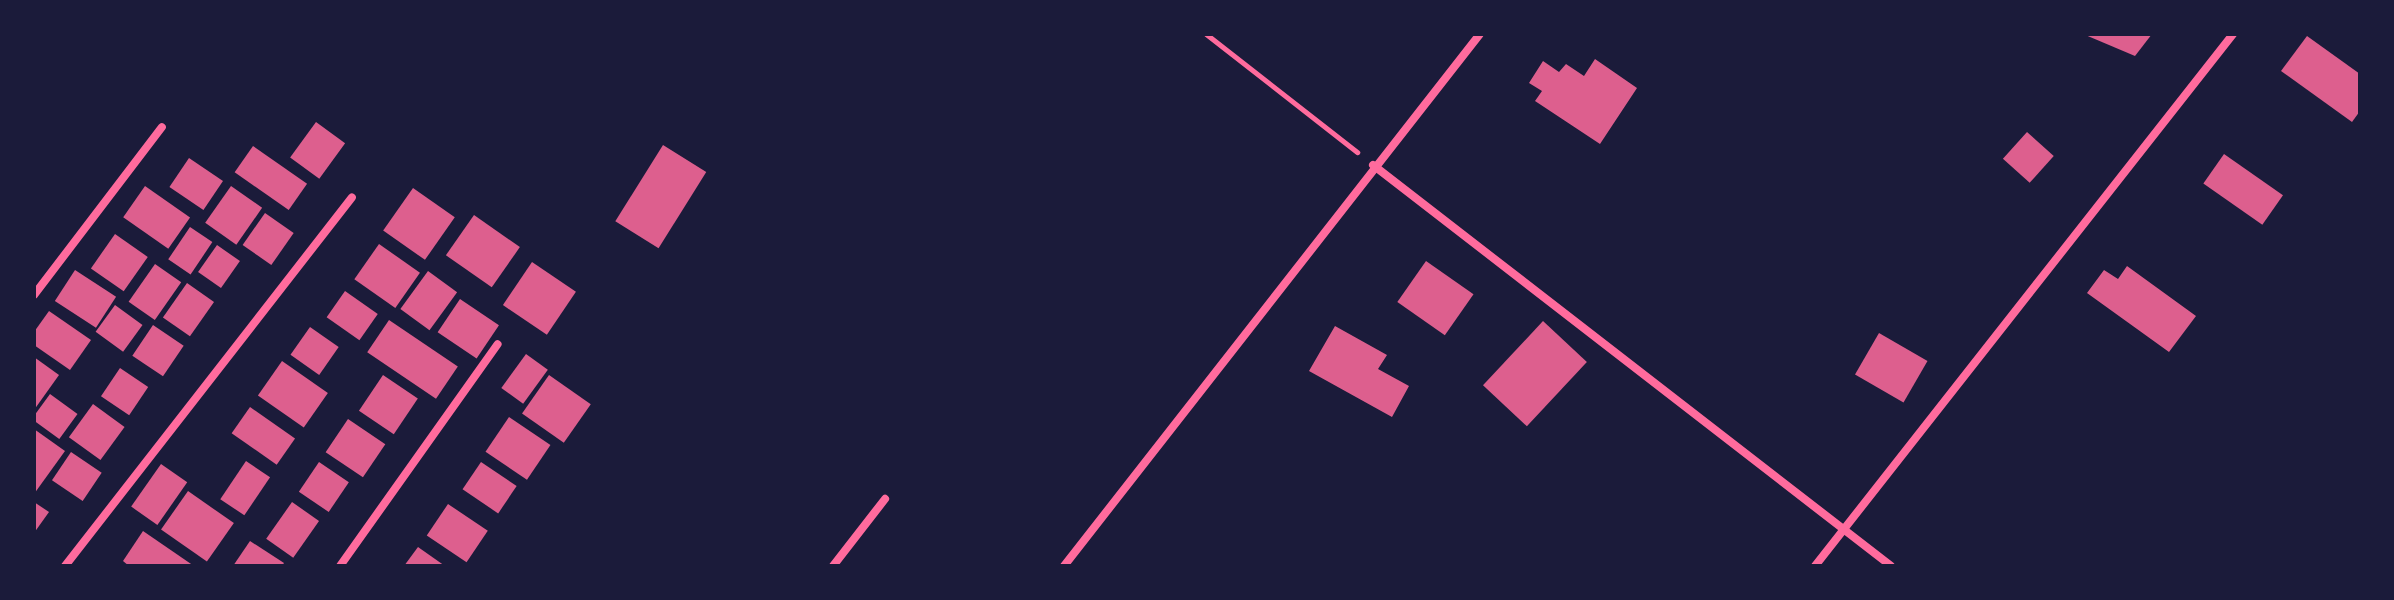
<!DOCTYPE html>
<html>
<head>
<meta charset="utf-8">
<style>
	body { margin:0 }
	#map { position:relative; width:2394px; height:600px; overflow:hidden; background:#1b1b3a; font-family:"Open Sans",sans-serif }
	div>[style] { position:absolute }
	.building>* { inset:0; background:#dd5f8e; transform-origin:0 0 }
	.path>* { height:5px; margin:-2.5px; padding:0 2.5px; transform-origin:2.5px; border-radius:2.5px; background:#ff6b9d }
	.minor>* { height:8px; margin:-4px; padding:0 4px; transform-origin:4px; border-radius:4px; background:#ff6b9d }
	span { translate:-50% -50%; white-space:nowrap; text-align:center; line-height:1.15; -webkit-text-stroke:8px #1b1b3a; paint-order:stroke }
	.frame { position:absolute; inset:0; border:36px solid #1b1b3a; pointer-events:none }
</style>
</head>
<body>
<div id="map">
	<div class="building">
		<i style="clip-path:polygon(2083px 34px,2152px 34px,2135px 56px)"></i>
		<i style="clip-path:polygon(2307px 36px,2360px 74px,2360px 111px,2352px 122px,2281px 71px)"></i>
		<i style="clip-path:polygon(1595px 59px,1637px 88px,1600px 144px,1535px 101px,1542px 91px,1529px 83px,1543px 61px,1559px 72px,1566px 64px,1584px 76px)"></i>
		<i style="left:316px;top:122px;width:36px;height:44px;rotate:36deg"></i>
		<i style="left:2027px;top:132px;width:36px;height:36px;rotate:42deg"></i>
		<i style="left:663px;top:145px;width:51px;height:90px;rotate:32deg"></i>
		<i style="left:253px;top:146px;width:66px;height:32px;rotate:35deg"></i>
		<i style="left:2224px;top:154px;width:72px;height:36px;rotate:35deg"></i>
		<i style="left:189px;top:158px;width:41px;height:35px;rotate:34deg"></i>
		<i style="left:145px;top:186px;width:55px;height:38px;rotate:35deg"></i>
		<i style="left:231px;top:186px;width:38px;height:45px;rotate:35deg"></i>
		<i style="left:413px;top:188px;width:51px;height:52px;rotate:35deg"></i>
		<i style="left:265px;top:213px;width:35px;height:39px;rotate:35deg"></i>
		<i style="left:474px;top:215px;width:56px;height:49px;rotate:35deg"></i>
		<i style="left:190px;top:227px;width:27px;height:39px;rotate:34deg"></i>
		<i style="left:115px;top:234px;width:40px;height:42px;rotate:35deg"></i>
		<i style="left:379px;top:244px;width:50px;height:43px;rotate:35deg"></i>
		<i style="left:217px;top:245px;width:28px;height:33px;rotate:35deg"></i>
		<i style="left:1426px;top:261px;width:58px;height:50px;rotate:35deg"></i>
		<i style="left:532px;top:262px;width:53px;height:52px;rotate:34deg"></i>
		<i style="left:155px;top:264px;width:32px;height:46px;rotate:35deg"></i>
		<i style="clip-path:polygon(2127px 266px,2196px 316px,2169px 352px,2087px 293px,2104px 270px,2118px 279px)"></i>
		<i style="left:75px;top:270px;width:49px;height:37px;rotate:33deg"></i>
		<i style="left:428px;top:271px;width:36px;height:47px;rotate:36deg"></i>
		<i style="left:187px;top:283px;width:33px;height:42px;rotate:35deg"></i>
		<i style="left:345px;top:291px;width:40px;height:32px;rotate:35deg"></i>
		<i style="left:460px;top:299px;width:47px;height:40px;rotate:34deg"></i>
		<i style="left:115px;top:305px;width:34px;height:33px;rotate:36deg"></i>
		<i style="clip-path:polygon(49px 311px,91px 340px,70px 370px,34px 345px,34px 332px)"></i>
		<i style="left:389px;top:320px;width:83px;height:39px;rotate:34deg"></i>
		<i style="left:1543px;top:321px;width:60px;height:88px;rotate:43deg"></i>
		<i style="left:153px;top:325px;width:37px;height:37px;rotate:34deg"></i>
		<i style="clip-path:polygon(1335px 326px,1387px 355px,1378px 369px,1409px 386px,1392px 417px,1309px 371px)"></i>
		<i style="left:310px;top:327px;width:35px;height:34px;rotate:35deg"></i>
		<i style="left:1879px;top:333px;width:56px;height:48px;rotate:30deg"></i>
		<i style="left:526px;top:354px;width:27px;height:42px;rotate:36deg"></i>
		<i style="clip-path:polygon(34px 357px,59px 375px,34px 410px)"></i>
		<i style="left:282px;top:361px;width:56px;height:42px;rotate:35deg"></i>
		<i style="left:120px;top:368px;width:34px;height:34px;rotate:34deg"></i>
		<i style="left:383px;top:375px;width:42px;height:43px;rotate:34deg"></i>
		<i style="left:549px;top:375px;width:51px;height:47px;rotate:35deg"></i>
		<i style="left:50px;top:394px;width:34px;height:31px;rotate:36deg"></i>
		<i style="left:93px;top:404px;width:39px;height:41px;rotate:36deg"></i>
		<i style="left:250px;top:407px;width:55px;height:32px;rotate:35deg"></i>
		<i style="left:509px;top:417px;width:50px;height:42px;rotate:34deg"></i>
		<i style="left:348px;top:419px;width:45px;height:40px;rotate:34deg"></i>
		<i style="clip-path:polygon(34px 429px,65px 451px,34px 494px)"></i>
		<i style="left:71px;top:452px;width:37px;height:34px;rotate:34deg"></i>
		<i style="left:246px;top:461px;width:29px;height:46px;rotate:34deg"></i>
		<i style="left:319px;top:462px;width:36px;height:36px;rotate:34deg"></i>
		<i style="left:481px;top:462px;width:43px;height:33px;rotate:34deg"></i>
		<i style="left:161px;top:464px;width:32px;height:52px;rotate:35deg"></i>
		<i style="left:188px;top:491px;width:56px;height:47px;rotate:35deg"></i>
		<i style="clip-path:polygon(34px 502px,49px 512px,34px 533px)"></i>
		<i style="left:292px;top:502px;width:33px;height:45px;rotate:35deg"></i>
		<i style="left:448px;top:504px;width:48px;height:38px;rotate:34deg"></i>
		<i style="clip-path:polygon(143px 531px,194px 566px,129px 566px,123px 561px)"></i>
		<i style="clip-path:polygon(250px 541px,284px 563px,282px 566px,233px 566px)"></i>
		<i style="clip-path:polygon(418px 547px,445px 566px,404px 566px)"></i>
	</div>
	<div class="path">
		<i style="left:1206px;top:34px;width:192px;rotate:38deg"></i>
	</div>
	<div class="minor">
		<i style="left:1373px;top:165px;width:655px;rotate:37.74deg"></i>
		<i style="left:34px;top:295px;width:211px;rotate:-52.7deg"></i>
		<i style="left:65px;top:566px;width:467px;rotate:-52.1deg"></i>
		<i style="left:340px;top:566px;width:272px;rotate:-54.6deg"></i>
		<i style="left:833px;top:566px;width:85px;rotate:-52.2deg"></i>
		<i style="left:1064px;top:566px;width:675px;rotate:-51.98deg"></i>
		<i style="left:1815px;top:566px;width:677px;rotate:-51.84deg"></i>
	</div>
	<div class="frame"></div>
</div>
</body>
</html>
